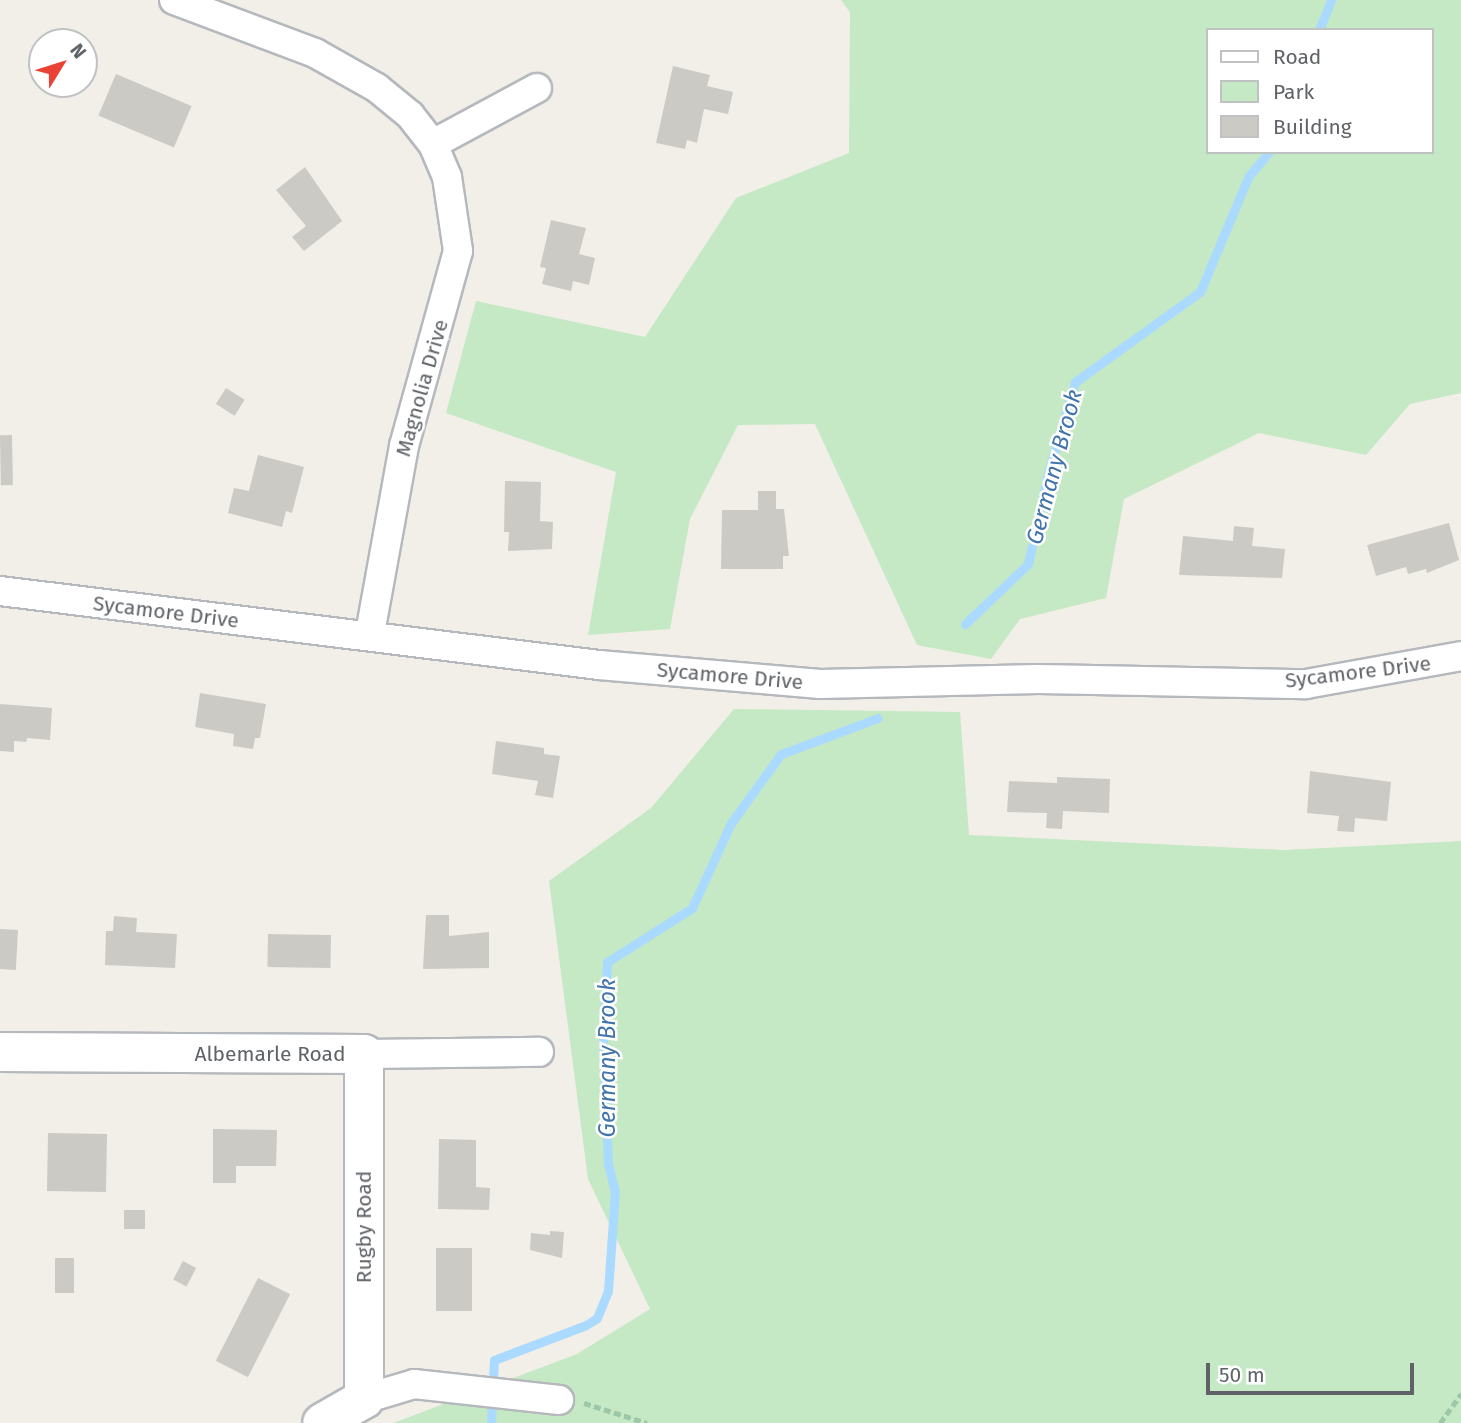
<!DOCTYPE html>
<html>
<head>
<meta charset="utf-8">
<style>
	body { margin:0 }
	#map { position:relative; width:1461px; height:1423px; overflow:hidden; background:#f1efe8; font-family:"Fira Sans",sans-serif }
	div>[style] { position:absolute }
	.green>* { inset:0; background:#c5e8c5 }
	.stream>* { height:9px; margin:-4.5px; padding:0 4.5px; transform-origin:4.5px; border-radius:4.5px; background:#aadaff }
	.building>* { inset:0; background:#cccac5; transform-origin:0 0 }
	.path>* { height:4.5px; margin-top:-2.25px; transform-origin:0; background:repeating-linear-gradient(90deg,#9cc7a9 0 7px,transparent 0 10.5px) }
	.roads { filter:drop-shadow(2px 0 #b5b8bc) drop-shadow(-2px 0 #b5b8bc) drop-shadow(0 2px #b5b8bc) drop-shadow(0 -2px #b5b8bc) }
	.street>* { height:28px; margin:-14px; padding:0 14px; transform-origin:14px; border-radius:14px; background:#fff }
	.secondary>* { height:38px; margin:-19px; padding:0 19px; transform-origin:19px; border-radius:19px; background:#fff }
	span { translate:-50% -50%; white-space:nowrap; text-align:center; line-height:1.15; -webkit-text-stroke:5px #fff; paint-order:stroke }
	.street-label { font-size:21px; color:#5f6368 }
	.water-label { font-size:23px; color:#4174aa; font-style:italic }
	.legend { position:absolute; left:1206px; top:28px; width:228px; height:126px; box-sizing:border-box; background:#fff; border:2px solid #bfc1c3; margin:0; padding:9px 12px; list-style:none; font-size:21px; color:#5f6368 }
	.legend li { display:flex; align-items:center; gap:14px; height:35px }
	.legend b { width:35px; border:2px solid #bfc1c3 }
	.north { position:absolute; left:28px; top:28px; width:70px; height:70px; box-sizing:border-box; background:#fff; border:2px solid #bfc1c3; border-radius:50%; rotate:52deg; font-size:19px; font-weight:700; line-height:28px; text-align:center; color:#5f6368 }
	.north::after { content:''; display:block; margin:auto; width:24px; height:32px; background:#ea4335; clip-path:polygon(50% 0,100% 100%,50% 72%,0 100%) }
	.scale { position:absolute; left:1206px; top:1363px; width:208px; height:32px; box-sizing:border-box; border:4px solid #5f6368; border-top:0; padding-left:9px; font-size:21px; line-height:24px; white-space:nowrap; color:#5f6368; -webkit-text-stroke:5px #fff; paint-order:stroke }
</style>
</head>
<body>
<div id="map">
	<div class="green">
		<i style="clip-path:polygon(evenodd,841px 0,1461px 0,1461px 393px,1410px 404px,1366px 455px,1259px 433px,1124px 499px,1106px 598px,1020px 619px,991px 659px,917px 645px,815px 424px,738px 425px,690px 519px,670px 629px,588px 635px,616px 472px,446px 413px,476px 301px,645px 337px,736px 198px,849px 153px,850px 12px,841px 0,1207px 30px,1431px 30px,1431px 152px,1207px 152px,1207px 30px)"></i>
		<i style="clip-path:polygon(734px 709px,960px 712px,969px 835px,1285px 850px,1461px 841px,1461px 1423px,393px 1423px,577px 1354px,650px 1309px,588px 1179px,549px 881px,651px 808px)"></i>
	</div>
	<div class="stream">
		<i style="left:1319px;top:30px;width:32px;rotate:-68deg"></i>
		<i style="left:965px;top:624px;width:87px;rotate:-43.6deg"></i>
		<i style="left:1028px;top:564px;width:93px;rotate:-77.6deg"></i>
		<i style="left:1048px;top:473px;width:95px;rotate:-73.5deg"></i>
		<i style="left:1075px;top:382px;width:154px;rotate:-35.8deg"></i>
		<i style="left:1200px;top:292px;width:125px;rotate:-67.3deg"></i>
		<i style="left:1248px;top:177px;width:33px;rotate:-50deg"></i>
		<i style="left:491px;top:1423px;width:63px;rotate:-87.3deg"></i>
		<i style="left:494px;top:1360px;width:98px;rotate:-20.8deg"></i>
		<i style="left:586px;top:1325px;width:13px;rotate:-32deg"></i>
		<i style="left:597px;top:1318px;width:29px;rotate:-68deg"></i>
		<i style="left:608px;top:1291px;width:99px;rotate:-86deg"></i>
		<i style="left:615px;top:1192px;width:29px;rotate:-104deg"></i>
		<i style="left:608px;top:1164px;width:119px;rotate:-92.4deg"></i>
		<i style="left:603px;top:1045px;width:83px;rotate:-87.2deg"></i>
		<i style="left:607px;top:962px;width:101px;rotate:-32.4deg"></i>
		<i style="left:692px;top:908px;width:94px;rotate:-65.4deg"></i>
		<i style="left:731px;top:823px;width:85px;rotate:-54.1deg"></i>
		<i style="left:781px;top:754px;width:103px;rotate:-20.4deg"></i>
	</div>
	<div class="building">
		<i style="clip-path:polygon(673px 66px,710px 75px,707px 86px,733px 92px,728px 114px,704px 109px,697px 143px,687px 140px,685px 149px,656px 143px)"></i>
		<i style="left:116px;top:74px;width:82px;height:45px;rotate:23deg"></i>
		<i style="clip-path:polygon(305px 167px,342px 221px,304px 251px,292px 237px,306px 226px,276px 190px)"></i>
		<i style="clip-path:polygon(551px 220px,586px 228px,579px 254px,595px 258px,589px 285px,573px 281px,571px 291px,542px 284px,546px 268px,540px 267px)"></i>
		<i style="left:226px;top:388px;width:22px;height:19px;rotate:32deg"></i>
		<i style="left:12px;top:435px;width:50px;height:12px;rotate:89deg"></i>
		<i style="clip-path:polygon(258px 455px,304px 467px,292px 513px,286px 511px,282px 527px,228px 513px,234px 488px,249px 491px)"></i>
		<i style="clip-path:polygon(505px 481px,541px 482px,540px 521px,553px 522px,552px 549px,508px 551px,509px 532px,504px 532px)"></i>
		<i style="clip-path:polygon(758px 491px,776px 491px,776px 509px,784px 509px,789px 556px,783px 556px,783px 569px,721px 569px,722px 510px,758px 510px)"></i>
		<i style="clip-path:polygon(1449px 523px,1459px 560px,1427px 573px,1426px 569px,1408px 574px,1406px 567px,1376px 576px,1367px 545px)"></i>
		<i style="clip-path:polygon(1234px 526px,1254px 528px,1252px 546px,1285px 549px,1282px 578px,1179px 575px,1183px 536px,1233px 541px)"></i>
		<i style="clip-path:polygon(200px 693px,266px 704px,260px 738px,255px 738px,253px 749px,233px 746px,234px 734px,195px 727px)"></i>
		<i style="clip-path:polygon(0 704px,52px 708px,50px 740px,27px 738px,26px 742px,14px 741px,14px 752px,0 751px)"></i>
		<i style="clip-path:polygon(496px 741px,544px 748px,544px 754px,560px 756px,553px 798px,535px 795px,538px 781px,492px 774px)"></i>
		<i style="clip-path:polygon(1310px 771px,1391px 782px,1387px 821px,1355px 818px,1354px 832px,1337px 831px,1339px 816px,1307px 813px)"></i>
		<i style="clip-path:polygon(1057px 777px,1110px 779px,1109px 813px,1063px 811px,1062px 829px,1046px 828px,1047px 813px,1007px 812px,1009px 781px,1057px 783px)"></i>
		<i style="clip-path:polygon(426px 915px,449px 915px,449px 936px,489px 932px,489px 968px,423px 969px)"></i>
		<i style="clip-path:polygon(114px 916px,137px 918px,136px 932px,177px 934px,175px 968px,105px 965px,106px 931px,113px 931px)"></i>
		<i style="left:0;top:929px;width:18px;height:40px;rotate:3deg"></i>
		<i style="left:268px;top:934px;width:63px;height:33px;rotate:1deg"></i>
		<i style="clip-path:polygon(213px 1129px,277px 1130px,276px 1166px,236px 1166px,236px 1183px,213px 1183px)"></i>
		<i style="left:48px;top:1133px;width:59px;height:58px;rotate:1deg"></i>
		<i style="clip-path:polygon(439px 1139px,476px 1140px,476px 1187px,490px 1188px,489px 1210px,438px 1209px)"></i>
		<i style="left:124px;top:1210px;width:21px;height:19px"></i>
		<i style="clip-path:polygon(550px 1231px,564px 1232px,562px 1258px,530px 1250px,531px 1233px,550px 1235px)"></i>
		<i style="left:436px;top:1248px;width:36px;height:63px"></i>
		<i style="left:55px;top:1258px;width:19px;height:35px"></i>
		<i style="left:183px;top:1261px;width:15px;height:21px;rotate:28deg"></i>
		<i style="left:258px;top:1278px;width:36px;height:93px;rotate:27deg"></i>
	</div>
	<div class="path">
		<i style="left:584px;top:1403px;width:66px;rotate:17.6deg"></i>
		<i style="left:1440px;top:1423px;width:36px;rotate:-54deg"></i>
	</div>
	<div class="roads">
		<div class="street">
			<i style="left:174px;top:0;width:151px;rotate:20.6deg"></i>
			<i style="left:315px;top:53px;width:71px;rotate:29.4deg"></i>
			<i style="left:377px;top:88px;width:43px;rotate:39.3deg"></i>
			<i style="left:410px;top:115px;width:37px;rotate:52deg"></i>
			<i style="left:433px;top:144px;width:36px;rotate:67deg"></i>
			<i style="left:447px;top:177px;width:75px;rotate:81.5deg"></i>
			<i style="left:458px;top:251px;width:202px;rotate:105.5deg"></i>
			<i style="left:404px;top:446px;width:191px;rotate:100.3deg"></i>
			<i style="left:433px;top:144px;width:118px;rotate:-28.3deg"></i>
			<i style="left:0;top:591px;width:604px;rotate:7.04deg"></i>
			<i style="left:599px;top:665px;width:222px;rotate:4.9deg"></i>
			<i style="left:820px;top:684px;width:218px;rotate:-1.3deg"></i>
			<i style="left:1038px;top:679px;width:268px;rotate:1.1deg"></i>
			<i style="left:1306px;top:684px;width:158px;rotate:-10.2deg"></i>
			<i style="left:364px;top:1054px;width:175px;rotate:-0.7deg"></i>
			<i style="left:364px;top:1399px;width:52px;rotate:-16.7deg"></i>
			<i style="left:414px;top:1384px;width:146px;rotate:6.3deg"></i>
		</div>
		<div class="secondary">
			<i style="left:0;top:1052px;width:364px;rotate:0.3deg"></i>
			<i style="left:364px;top:1054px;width:345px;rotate:90deg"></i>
			<i style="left:364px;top:1399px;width:48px;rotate:150.3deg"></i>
		</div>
	</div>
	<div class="street-label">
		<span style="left:422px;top:388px;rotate:-74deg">Magnolia Drive</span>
		<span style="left:166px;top:612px;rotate:7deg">Sycamore Drive</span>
		<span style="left:1358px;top:672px;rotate:-7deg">Sycamore Drive</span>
		<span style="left:730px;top:676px;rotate:5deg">Sycamore Drive</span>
		<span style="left:270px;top:1054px">Albemarle Road</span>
		<span style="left:364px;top:1227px;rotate:-90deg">Rugby Road</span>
	</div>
	<div class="water-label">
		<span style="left:1054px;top:467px;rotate:-75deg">Germany Brook</span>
		<span style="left:607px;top:1058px;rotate:-90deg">Germany Brook</span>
	</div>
	<ul class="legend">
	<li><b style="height:9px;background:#fff"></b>Road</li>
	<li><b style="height:19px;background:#c5e8c5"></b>Park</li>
	<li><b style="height:19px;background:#cccac5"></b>Building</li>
	</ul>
	<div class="north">N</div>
	<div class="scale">50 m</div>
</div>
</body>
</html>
